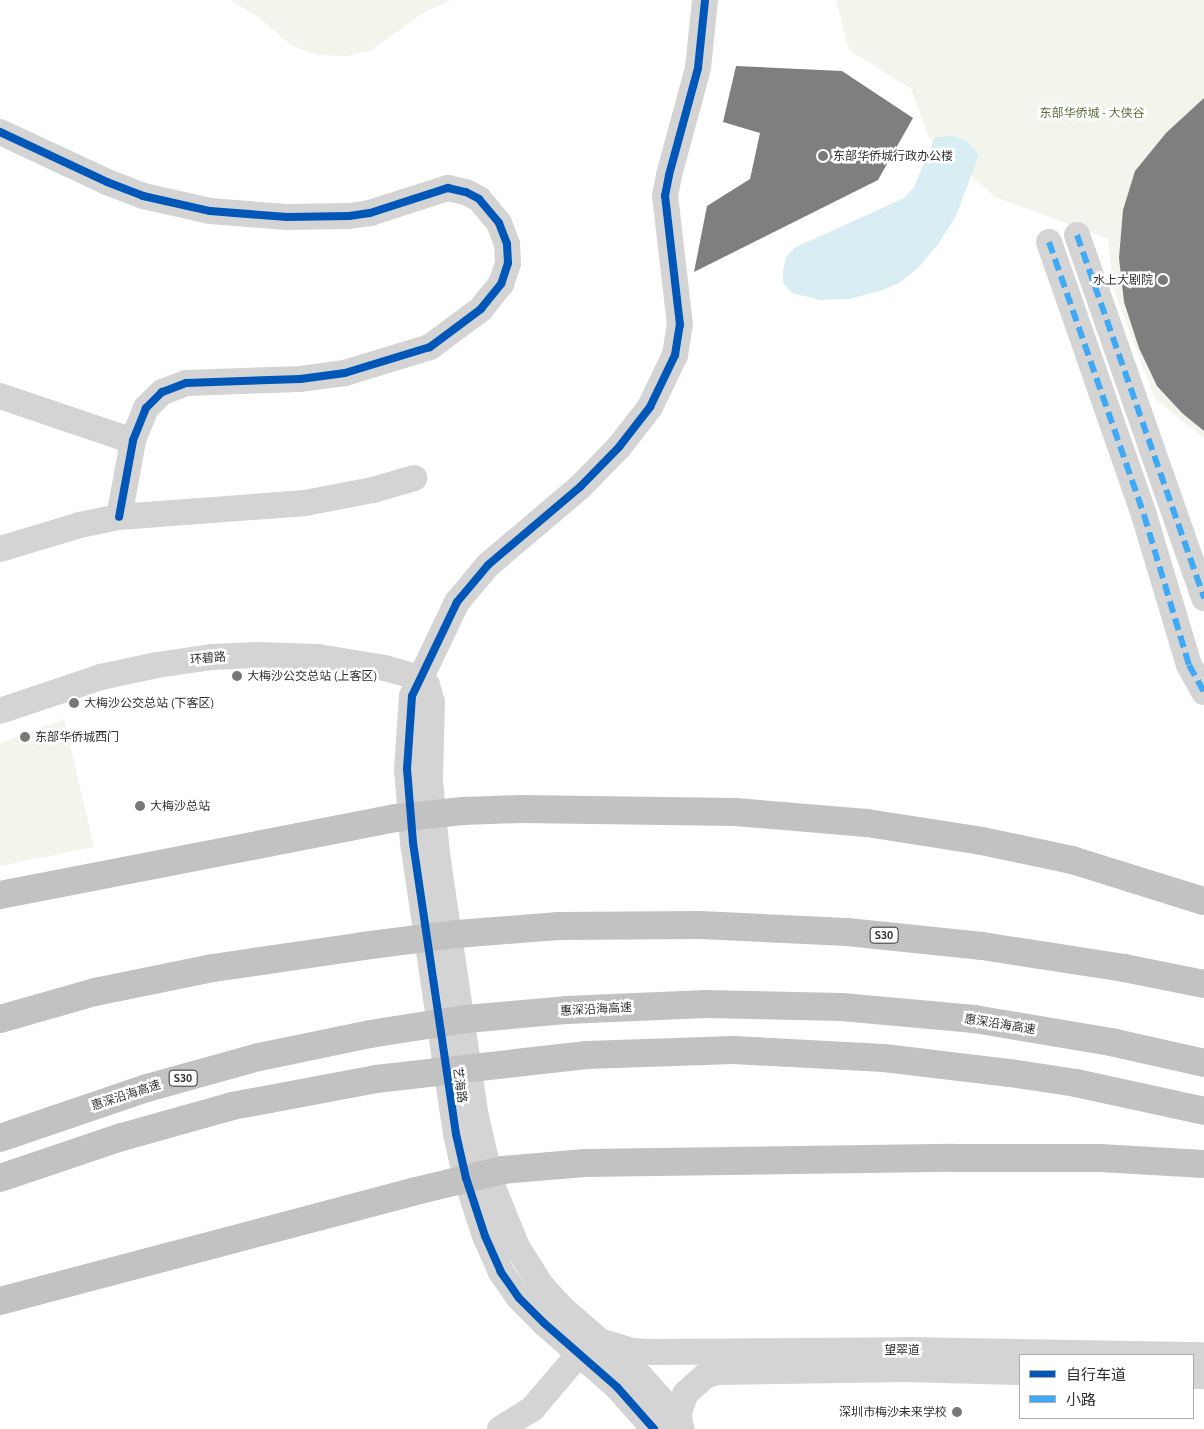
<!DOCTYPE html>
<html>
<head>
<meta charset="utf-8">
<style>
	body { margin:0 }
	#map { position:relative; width:1204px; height:1429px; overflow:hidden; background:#fff; font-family:Ubuntu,"Noto Sans SC",sans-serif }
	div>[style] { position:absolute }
	.green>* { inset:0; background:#f3f5ec }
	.water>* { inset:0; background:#d9eef3 }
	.building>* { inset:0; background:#7f7f7f }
	.minor>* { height:26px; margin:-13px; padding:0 13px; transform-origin:13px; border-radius:13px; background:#d4d4d4 }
	.highway>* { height:28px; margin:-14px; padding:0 14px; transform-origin:14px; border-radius:14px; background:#c2c2c2 }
	.highway-bridge>* { height:28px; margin:-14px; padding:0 14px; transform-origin:14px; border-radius:14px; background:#c2c2c2 }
	.quiet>* { height:6px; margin-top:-3px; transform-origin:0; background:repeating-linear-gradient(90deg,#3fa9f5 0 12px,transparent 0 18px) }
	.cycleway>* { height:8px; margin:-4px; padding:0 4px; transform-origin:4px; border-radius:4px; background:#0057b8 }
	.dots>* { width:14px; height:14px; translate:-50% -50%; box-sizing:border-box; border:2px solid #fff; border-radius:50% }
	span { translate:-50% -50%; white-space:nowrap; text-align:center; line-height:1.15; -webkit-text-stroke:5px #fff; paint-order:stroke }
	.shield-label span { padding:1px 4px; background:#fff; border:1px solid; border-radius:4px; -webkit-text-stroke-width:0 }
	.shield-label { font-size:11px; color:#303030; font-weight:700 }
	.park-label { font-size:12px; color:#5c6e3b }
	.poi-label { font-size:12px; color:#303030 }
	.left { translate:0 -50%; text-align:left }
	.right { translate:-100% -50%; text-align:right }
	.street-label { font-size:12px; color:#303030 }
	.legend { position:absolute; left:1019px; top:1354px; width:175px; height:65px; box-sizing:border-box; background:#fff; border:1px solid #acacac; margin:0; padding:6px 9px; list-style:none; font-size:15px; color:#303030 }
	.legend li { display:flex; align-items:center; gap:10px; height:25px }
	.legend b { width:25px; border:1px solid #acacac }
</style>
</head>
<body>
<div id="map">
	<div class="green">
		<i style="clip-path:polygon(231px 0,451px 0,423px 13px,372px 50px,347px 56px,318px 55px,292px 46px,262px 20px)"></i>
		<i style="clip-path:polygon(836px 0,1204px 0,1204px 438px,1155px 399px,1113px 288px,1108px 239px,995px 197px,929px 138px,911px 89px,849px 50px)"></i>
		<i style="clip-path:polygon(64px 719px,94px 847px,0 866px,0 743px)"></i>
	</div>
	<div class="water">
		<i style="clip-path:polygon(953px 136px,968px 142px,979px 155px,956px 216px,939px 243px,918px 268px,899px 283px,883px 290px,849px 299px,820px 300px,792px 293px,783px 283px,783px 271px,786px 257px,794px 248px,904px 198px,914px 187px,935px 137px)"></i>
	</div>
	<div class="building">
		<i style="clip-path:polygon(736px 66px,842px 71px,913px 118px,878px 180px,694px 272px,707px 206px,750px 179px,760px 133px,723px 122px)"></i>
		<i style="clip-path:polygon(1204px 98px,1204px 431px,1182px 413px,1157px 386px,1139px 348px,1124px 302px,1119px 258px,1123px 210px,1135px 171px,1166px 133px)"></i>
	</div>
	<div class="minor">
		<i style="left:0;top:132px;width:118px;rotate:25deg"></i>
		<i style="left:107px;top:182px;width:39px;rotate:21deg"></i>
		<i style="left:143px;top:196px;width:69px;rotate:12.6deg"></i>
		<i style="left:210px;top:211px;width:77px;rotate:4.5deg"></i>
		<i style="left:287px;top:217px;width:62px;rotate:-0.9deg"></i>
		<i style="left:349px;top:216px;width:21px;rotate:-8deg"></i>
		<i style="left:370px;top:213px;width:82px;rotate:-17.8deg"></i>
		<i style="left:448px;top:188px;width:18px;rotate:13deg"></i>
		<i style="left:466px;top:192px;width:15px;rotate:28deg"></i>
		<i style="left:479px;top:199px;width:31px;rotate:50deg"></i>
		<i style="left:499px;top:223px;width:22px;rotate:69deg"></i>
		<i style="left:507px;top:244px;width:19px;rotate:87deg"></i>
		<i style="left:508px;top:263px;width:22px;rotate:108deg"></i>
		<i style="left:501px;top:284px;width:32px;rotate:129deg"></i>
		<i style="left:481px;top:309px;width:64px;rotate:143.3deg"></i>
		<i style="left:430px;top:347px;width:89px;rotate:163deg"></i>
		<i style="left:345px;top:373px;width:45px;rotate:172.4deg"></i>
		<i style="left:300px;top:379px;width:114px;rotate:178deg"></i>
		<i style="left:186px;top:383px;width:26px;rotate:159deg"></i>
		<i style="left:162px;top:392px;width:23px;rotate:135deg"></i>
		<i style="left:146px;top:408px;width:35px;rotate:112deg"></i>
		<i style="left:133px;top:441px;width:77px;rotate:100.4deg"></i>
		<i style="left:1077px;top:235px;width:385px;rotate:70.7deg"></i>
		<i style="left:1049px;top:242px;width:289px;rotate:70.8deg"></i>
		<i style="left:1144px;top:515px;width:157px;rotate:73.3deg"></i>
		<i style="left:1189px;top:665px;width:31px;rotate:61deg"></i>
		<i style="left:0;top:396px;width:140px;rotate:18.7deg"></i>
		<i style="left:0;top:549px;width:84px;rotate:-16.7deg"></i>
		<i style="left:80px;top:525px;width:40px;rotate:-12deg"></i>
		<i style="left:119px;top:517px;width:187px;rotate:-4.3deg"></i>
		<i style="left:305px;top:503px;width:69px;rotate:-10.8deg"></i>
		<i style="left:373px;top:490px;width:43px;rotate:-16.3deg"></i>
		<i style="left:421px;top:678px;width:9px;rotate:49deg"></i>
		<i style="left:427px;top:685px;width:18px;rotate:74deg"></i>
		<i style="left:432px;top:702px;width:79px;rotate:91.5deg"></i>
		<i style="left:430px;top:781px;width:73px;rotate:84.5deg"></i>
		<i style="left:437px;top:854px;width:266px;rotate:81.6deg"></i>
		<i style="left:476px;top:1117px;width:70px;rotate:76.8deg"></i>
		<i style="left:492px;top:1185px;width:67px;rotate:68deg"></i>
		<i style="left:517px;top:1247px;width:45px;rotate:57.7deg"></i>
		<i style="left:541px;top:1285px;width:31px;rotate:48deg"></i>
		<i style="left:562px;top:1308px;width:105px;rotate:41.1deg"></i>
		<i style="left:641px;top:1377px;width:39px;rotate:48deg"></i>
		<i style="left:667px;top:1406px;width:27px;rotate:57deg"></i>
		<i style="left:0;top:711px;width:107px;rotate:-18.6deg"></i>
		<i style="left:101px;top:677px;width:57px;rotate:-12.1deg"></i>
		<i style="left:157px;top:665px;width:56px;rotate:-8.3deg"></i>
		<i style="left:212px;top:657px;width:45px;rotate:-2.5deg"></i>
		<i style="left:257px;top:655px;width:61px;rotate:1.9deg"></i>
		<i style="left:318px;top:657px;width:68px;rotate:9.3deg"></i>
		<i style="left:385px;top:668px;width:37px;rotate:16deg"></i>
		<i style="left:606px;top:1343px;width:28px;rotate:17deg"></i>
		<i style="left:633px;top:1351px;width:15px;rotate:4deg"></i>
		<i style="left:648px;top:1352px;width:257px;rotate:-0.4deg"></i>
		<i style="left:905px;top:1350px;width:299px;rotate:1deg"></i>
		<i style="left:1193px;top:1376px;width:11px"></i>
		<i style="left:680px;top:1426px;width:13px;rotate:-94deg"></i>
		<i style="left:679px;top:1413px;width:20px;rotate:-72deg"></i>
		<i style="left:685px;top:1394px;width:27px;rotate:-42deg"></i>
		<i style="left:705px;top:1376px;width:13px;rotate:-18deg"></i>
		<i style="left:717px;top:1372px;width:188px;rotate:-0.9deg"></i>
		<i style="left:905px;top:1369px;width:115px;rotate:1.5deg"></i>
		<i style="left:500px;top:1429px;width:39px;rotate:-32deg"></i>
		<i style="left:533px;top:1408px;width:71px;rotate:-49.6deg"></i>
		<i style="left:654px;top:1429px;width:56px;rotate:-131.4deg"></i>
		<i style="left:617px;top:1387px;width:97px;rotate:-138.8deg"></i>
		<i style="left:544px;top:1323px;width:35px;rotate:-135deg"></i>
		<i style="left:519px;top:1298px;width:32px;rotate:-125deg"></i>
		<i style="left:501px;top:1272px;width:39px;rotate:-114deg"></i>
		<i style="left:485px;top:1236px;width:61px;rotate:-108.1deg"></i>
		<i style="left:466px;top:1178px;width:45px;rotate:-102.8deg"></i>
		<i style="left:456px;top:1134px;width:295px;rotate:-98.4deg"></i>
		<i style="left:413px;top:842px;width:73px;rotate:-94.7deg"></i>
		<i style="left:407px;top:769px;width:73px;rotate:-86.1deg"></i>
		<i style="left:412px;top:696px;width:104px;rotate:-64.4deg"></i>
		<i style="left:457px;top:602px;width:48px;rotate:-50deg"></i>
		<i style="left:488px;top:565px;width:121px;rotate:-40.3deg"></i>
		<i style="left:580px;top:487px;width:56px;rotate:-45.7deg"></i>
		<i style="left:619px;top:447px;width:51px;rotate:-52.2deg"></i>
		<i style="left:650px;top:407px;width:58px;rotate:-64.3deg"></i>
		<i style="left:675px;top:355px;width:30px;rotate:-81deg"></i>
		<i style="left:680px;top:325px;width:130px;rotate:-96.6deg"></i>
		<i style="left:665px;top:196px;width:21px;rotate:-79deg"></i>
		<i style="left:669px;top:175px;width:111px;rotate:-74.8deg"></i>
		<i style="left:698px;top:68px;width:68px;rotate:-84.1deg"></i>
	</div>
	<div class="highway">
		<i style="left:0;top:895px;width:403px;rotate:-11deg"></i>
		<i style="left:396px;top:818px;width:67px;rotate:-6deg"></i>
		<i style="left:463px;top:811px;width:58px;rotate:-2deg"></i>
		<i style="left:521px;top:809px;width:215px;rotate:0.8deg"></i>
		<i style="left:736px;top:812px;width:131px;rotate:4.8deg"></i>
		<i style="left:867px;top:823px;width:116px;rotate:8.9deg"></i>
		<i style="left:982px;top:841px;width:92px;rotate:11.9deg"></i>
		<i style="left:1072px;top:860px;width:138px;rotate:17.3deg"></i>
		<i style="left:559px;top:926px;width:141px;rotate:-0.4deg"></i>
		<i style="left:700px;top:925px;width:147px;rotate:2.7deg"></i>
		<i style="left:847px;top:932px;width:136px;rotate:5.9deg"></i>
		<i style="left:982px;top:946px;width:144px;rotate:8.8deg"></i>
		<i style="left:1124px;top:968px;width:82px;rotate:11.3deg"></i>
		<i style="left:566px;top:1010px;width:140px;rotate:-2.5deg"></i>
		<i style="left:706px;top:1004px;width:136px;rotate:1.3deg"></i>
		<i style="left:842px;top:1007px;width:133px;rotate:5.2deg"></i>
		<i style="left:974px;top:1019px;width:139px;rotate:9.5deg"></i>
		<i style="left:1111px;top:1042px;width:95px;rotate:12.7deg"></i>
		<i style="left:0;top:1019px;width:99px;rotate:-15.9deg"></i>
		<i style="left:95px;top:992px;width:120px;rotate:-11.5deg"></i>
		<i style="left:213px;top:968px;width:152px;rotate:-8.3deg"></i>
		<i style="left:587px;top:1055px;width:146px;rotate:-2deg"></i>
		<i style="left:733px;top:1050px;width:151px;rotate:3deg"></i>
		<i style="left:884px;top:1058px;width:127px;rotate:6.8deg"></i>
		<i style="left:1010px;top:1073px;width:67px;rotate:8.6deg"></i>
		<i style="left:1076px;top:1083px;width:131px;rotate:12.3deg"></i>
		<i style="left:0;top:1138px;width:155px;rotate:-18.8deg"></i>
		<i style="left:147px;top:1088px;width:116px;rotate:-15.5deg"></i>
		<i style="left:259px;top:1057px;width:113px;rotate:-11.7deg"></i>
		<i style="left:0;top:1178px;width:129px;rotate:-18.6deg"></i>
		<i style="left:122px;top:1137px;width:114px;rotate:-15.7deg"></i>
		<i style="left:232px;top:1106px;width:147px;rotate:-10.6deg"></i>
		<i style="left:0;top:1301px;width:430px;rotate:-14.8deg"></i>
		<i style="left:416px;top:1191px;width:89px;rotate:-13.6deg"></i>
		<i style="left:503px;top:1170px;width:82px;rotate:-4.9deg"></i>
		<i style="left:585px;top:1163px;width:368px;rotate:-0.8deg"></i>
		<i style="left:953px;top:1158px;width:147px"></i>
		<i style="left:1100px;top:1158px;width:104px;rotate:3.3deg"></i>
	</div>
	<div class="highway-bridge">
		<i style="left:363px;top:946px;width:95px;rotate:-7.3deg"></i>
		<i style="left:457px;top:934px;width:102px;rotate:-4.5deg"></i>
		<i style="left:370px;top:1034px;width:97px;rotate:-8.9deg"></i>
		<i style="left:466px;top:1019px;width:100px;rotate:-5.1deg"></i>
		<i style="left:376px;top:1079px;width:212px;rotate:-6.5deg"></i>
	</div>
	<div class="quiet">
		<i style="left:1077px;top:235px;width:385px;rotate:70.7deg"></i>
		<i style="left:1049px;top:242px;width:289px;rotate:70.8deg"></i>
		<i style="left:1144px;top:515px;width:157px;rotate:73.3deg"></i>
		<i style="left:1189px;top:665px;width:31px;rotate:61deg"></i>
	</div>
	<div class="cycleway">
		<i style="left:0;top:132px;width:118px;rotate:25deg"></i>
		<i style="left:107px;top:182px;width:39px;rotate:21deg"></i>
		<i style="left:143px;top:196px;width:69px;rotate:12.6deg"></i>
		<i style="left:210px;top:211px;width:77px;rotate:4.5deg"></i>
		<i style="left:287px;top:217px;width:62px;rotate:-0.9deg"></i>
		<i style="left:349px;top:216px;width:21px;rotate:-8deg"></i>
		<i style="left:370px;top:213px;width:82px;rotate:-17.8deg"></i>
		<i style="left:448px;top:188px;width:18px;rotate:13deg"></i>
		<i style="left:466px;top:192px;width:15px;rotate:28deg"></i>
		<i style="left:479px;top:199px;width:31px;rotate:50deg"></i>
		<i style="left:499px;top:223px;width:22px;rotate:69deg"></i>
		<i style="left:507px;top:244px;width:19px;rotate:87deg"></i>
		<i style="left:508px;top:263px;width:22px;rotate:108deg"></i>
		<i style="left:501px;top:284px;width:32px;rotate:129deg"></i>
		<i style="left:481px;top:309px;width:64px;rotate:143.3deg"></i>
		<i style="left:430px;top:347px;width:89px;rotate:163deg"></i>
		<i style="left:345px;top:373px;width:45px;rotate:172.4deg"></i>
		<i style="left:300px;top:379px;width:114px;rotate:178deg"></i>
		<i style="left:186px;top:383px;width:26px;rotate:159deg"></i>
		<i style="left:162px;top:392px;width:23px;rotate:135deg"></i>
		<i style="left:146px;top:408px;width:35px;rotate:112deg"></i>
		<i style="left:133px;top:441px;width:77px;rotate:100.4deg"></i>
		<i style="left:654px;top:1429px;width:56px;rotate:-131.4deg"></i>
		<i style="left:617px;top:1387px;width:97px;rotate:-138.8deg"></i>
		<i style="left:544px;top:1323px;width:35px;rotate:-135deg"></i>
		<i style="left:519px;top:1298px;width:32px;rotate:-125deg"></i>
		<i style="left:501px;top:1272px;width:39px;rotate:-114deg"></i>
		<i style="left:485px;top:1236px;width:61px;rotate:-108.1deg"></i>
		<i style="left:466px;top:1178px;width:45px;rotate:-102.8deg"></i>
		<i style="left:456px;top:1134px;width:295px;rotate:-98.4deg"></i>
		<i style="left:413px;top:842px;width:73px;rotate:-94.7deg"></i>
		<i style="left:407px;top:769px;width:73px;rotate:-86.1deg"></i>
		<i style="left:412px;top:696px;width:104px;rotate:-64.4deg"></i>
		<i style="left:457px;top:602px;width:48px;rotate:-50deg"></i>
		<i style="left:488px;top:565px;width:121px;rotate:-40.3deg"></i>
		<i style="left:580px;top:487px;width:56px;rotate:-45.7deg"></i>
		<i style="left:619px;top:447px;width:51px;rotate:-52.2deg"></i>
		<i style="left:650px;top:407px;width:58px;rotate:-64.3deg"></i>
		<i style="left:675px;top:355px;width:30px;rotate:-81deg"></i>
		<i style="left:680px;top:325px;width:130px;rotate:-96.6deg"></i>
		<i style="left:665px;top:196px;width:21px;rotate:-79deg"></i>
		<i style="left:669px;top:175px;width:111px;rotate:-74.8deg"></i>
		<i style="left:698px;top:68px;width:68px;rotate:-84.1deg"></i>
	</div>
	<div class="dots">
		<i style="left:823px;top:156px;background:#787878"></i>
		<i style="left:1163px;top:280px;background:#787878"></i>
		<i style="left:237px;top:676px;background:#787878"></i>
		<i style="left:74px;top:703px;background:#787878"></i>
		<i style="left:25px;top:737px;background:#787878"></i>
		<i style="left:140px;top:806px;background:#787878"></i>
		<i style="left:957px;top:1412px;background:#787878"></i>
	</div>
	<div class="shield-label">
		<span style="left:884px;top:935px">S30</span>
		<span style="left:183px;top:1078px">S30</span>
	</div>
	<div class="park-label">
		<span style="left:1092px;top:113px">东部华侨城 - 大侠谷</span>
	</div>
	<div class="poi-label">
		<span class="left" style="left:833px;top:156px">东部华侨城行政办公楼</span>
		<span class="right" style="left:1153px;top:280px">水上大剧院</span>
		<span class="left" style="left:247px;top:676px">大梅沙公交总站 (上客区)</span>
		<span class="left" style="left:84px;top:703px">大梅沙公交总站 (下客区)</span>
		<span class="left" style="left:35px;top:737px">东部华侨城西门</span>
		<span class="left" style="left:150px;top:806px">大梅沙总站</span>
		<span class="right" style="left:947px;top:1412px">深圳市梅沙未来学校</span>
	</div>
	<div class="street-label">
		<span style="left:208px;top:658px;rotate:-5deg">环碧路</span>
		<span style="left:596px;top:1009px;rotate:-3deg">惠深沿海高速</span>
		<span style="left:1000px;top:1024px;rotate:9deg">惠深沿海高速</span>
		<span style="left:460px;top:1085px;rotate:82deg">艺海路</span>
		<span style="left:126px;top:1095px;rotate:-18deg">惠深沿海高速</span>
		<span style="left:902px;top:1350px">望翠道</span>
	</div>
	<ul class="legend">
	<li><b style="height:6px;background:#0057b8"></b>自行车道</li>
	<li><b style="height:6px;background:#3fa9f5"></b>小路</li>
	</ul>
</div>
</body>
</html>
